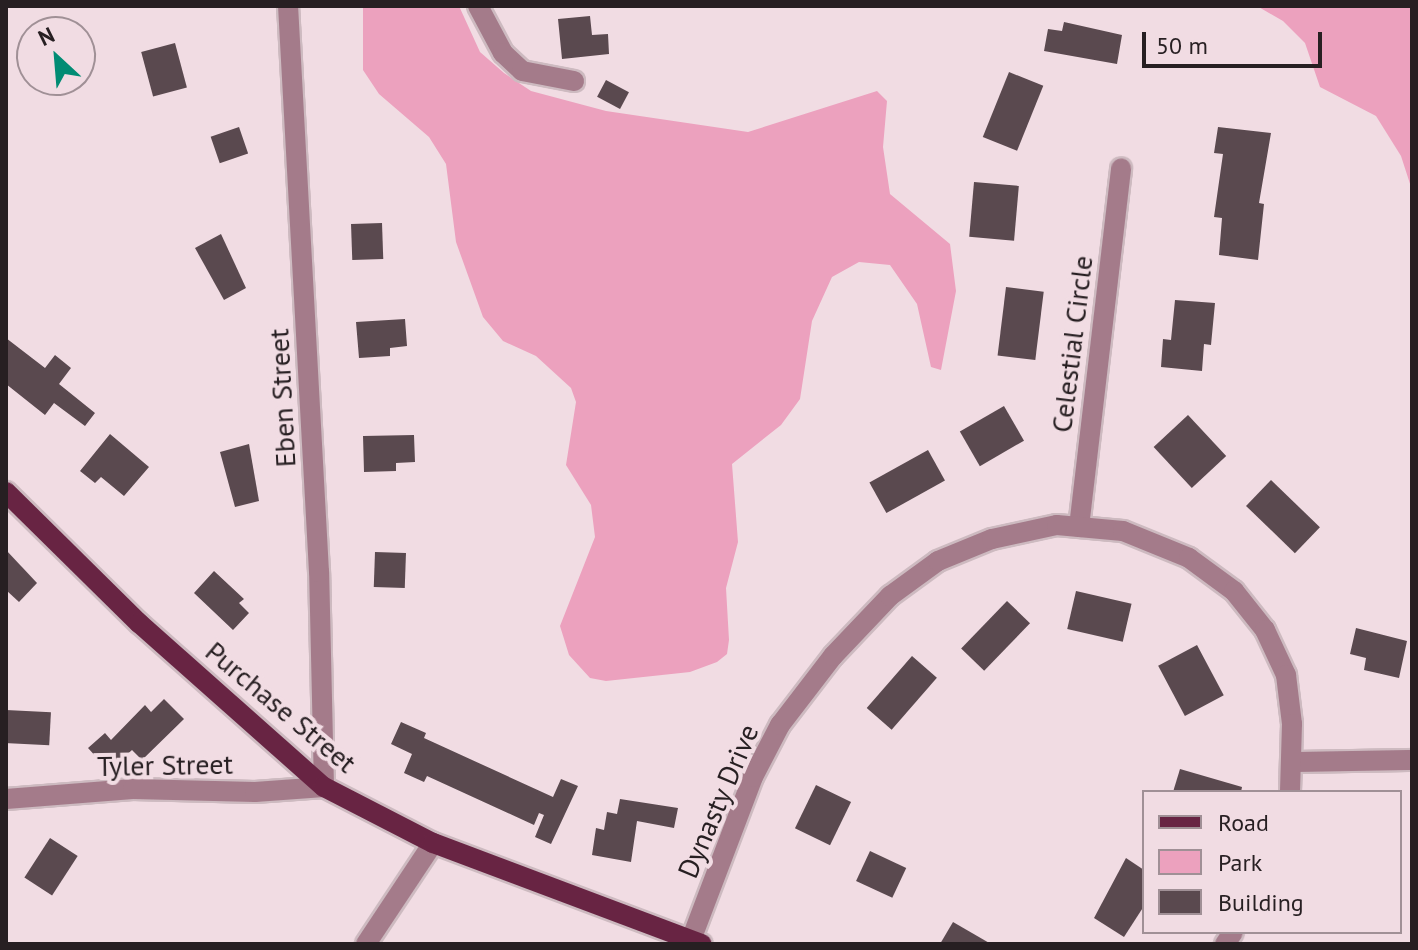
<!DOCTYPE html>
<html>
<head>
<meta charset="utf-8">
<style>
	body { margin:0 }
	#map { position:relative; width:1418px; height:950px; overflow:hidden; background:#f1dce3; font-family:"PT Sans",sans-serif }
	div>[style] { position:absolute }
	.green>* { inset:0; background:#eca1be }
	.building>* { inset:0; background:#5a494f; transform-origin:0 0 }
	.roads { filter:drop-shadow(2px 0 #cdbac0) drop-shadow(-2px 0 #cdbac0) drop-shadow(0 2px #cdbac0) drop-shadow(0 -2px #cdbac0) }
	.minor>* { height:20px; margin:-10px; padding:0 10px; transform-origin:10px; border-radius:10px; background:#a47b8a }
	.major>* { height:20px; margin:-10px; padding:0 10px; transform-origin:10px; border-radius:10px; background:#682443 }
	span { translate:-50% -50%; white-space:nowrap; text-align:center; line-height:1.15; -webkit-text-stroke:8px #f1dce3; paint-order:stroke }
	.street-label { font-size:28px; color:#271f22 }
	.frame { position:absolute; inset:0; border:8px solid #271f22; pointer-events:none }
	.legend { position:absolute; left:1142px; top:790px; width:260px; height:144px; box-sizing:border-box; background:#f1dce3; border:2px solid #a09096; margin:0; padding:10px 14px; list-style:none; font-size:24px; color:#271f22 }
	.legend li { display:flex; align-items:center; gap:16px; height:40px }
	.legend b { width:40px; border:2px solid #a09096 }
	.north { position:absolute; left:16px; top:16px; width:80px; height:80px; box-sizing:border-box; background:#f1dce3; border:2px solid #a09096; border-radius:50%; rotate:334deg; font-size:22px; font-weight:700; line-height:32px; text-align:center; color:#271f22 }
	.north::after { content:''; display:block; margin:auto; width:28px; height:36px; background:#018c74; clip-path:polygon(50% 0,100% 100%,50% 72%,0 100%) }
	.scale { position:absolute; left:1142px; top:32px; width:180px; height:36px; box-sizing:border-box; border:4px solid #271f22; border-top:0; padding-left:10px; font-size:24px; line-height:28px; white-space:nowrap; color:#271f22; -webkit-text-stroke:6px #f1dce3; paint-order:stroke }
</style>
</head>
<body>
<div id="map">
	<div class="green">
		<i style="clip-path:polygon(363px 6px,459px 6px,480px 52px,504px 73px,531px 91px,606px 111px,748px 132px,877px 91px,887px 101px,883px 147px,890px 194px,950px 244px,956px 291px,941px 370px,931px 367px,917px 304px,890px 265px,859px 262px,832px 277px,812px 321px,800px 399px,781px 425px,732px 464px,738px 542px,726px 588px,729px 640px,727px 654px,717px 662px,690px 672px,606px 681px,590px 678px,569px 655px,560px 626px,595px 537px,591px 505px,566px 465px,576px 402px,571px 388px,536px 356px,503px 341px,483px 317px,456px 242px,446px 164px,429px 137px,379px 94px,363px 70px)"></i>
		<i style="clip-path:polygon(1257px 6px,1412px 6px,1412px 190px,1401px 156px,1376px 116px,1320px 87px,1305px 43px,1283px 21px)"></i>
	</div>
	<div class="building">
		<i style="clip-path:polygon(590px 16px,592px 35px,608px 34px,609px 54px,562px 59px,558px 19px)"></i>
		<i style="clip-path:polygon(1064px 22px,1122px 35px,1117px 64px,1044px 51px,1048px 29px,1062px 31px)"></i>
		<i style="left:175px;top:43px;width:46px;height:35px;rotate:75deg"></i>
		<i style="left:1009px;top:72px;width:37px;height:70px;rotate:22deg"></i>
		<i style="left:606px;top:80px;width:26px;height:19px;rotate:28deg"></i>
		<i style="left:239px;top:127px;width:28px;height:30px;rotate:71deg"></i>
		<i style="clip-path:polygon(1218px 127px,1271px 133px,1259px 203px,1264px 204px,1258px 260px,1219px 255px,1222px 218px,1214px 217px,1223px 154px,1214px 153px)"></i>
		<i style="left:974px;top:182px;width:45px;height:55px;rotate:5deg"></i>
		<i style="left:382px;top:223px;width:36px;height:31px;rotate:88deg"></i>
		<i style="clip-path:polygon(221px 234px,246px 288px,224px 300px,195px 248px)"></i>
		<i style="left:1006px;top:287px;width:38px;height:69px;rotate:7deg"></i>
		<i style="clip-path:polygon(1175px 300px,1215px 303px,1211px 345px,1204px 344px,1202px 371px,1161px 367px,1163px 339px,1171px 340px)"></i>
		<i style="clip-path:polygon(405px 319px,407px 346px,390px 348px,390px 356px,359px 358px,356px 322px)"></i>
		<i style="clip-path:polygon(6px 338px,45px 368px,55px 355px,71px 368px,59px 384px,95px 413px,85px 426px,54px 403px,45px 415px,6px 384px)"></i>
		<i style="left:1004px;top:406px;width:40px;height:51px;rotate:60deg"></i>
		<i style="left:1188px;top:415px;width:56px;height:47px;rotate:47deg"></i>
		<i style="clip-path:polygon(110px 434px,149px 467px,124px 496px,101px 477px,95px 483px,80px 471px)"></i>
		<i style="clip-path:polygon(414px 435px,415px 462px,396px 463px,396px 471px,364px 472px,363px 436px)"></i>
		<i style="clip-path:polygon(249px 444px,259px 501px,235px 507px,220px 452px)"></i>
		<i style="left:928px;top:450px;width:35px;height:67px;rotate:61deg"></i>
		<i style="left:1271px;top:480px;width:68px;height:36px;rotate:44deg"></i>
		<i style="clip-path:polygon(6px 550px,37px 583px,19px 602px,6px 590px)"></i>
		<i style="left:375px;top:552px;width:31px;height:35px;rotate:2deg"></i>
		<i style="clip-path:polygon(214px 571px,244px 599px,239px 603px,249px 613px,233px 630px,194px 593px)"></i>
		<i style="left:1076px;top:591px;width:57px;height:39px;rotate:13deg"></i>
		<i style="left:1007px;top:601px;width:32px;height:66px;rotate:44deg"></i>
		<i style="clip-path:polygon(1356px 628px,1407px 641px,1399px 678px,1364px 670px,1366px 658px,1350px 654px)"></i>
		<i style="left:1197px;top:645px;width:57px;height:44px;rotate:62deg"></i>
		<i style="left:912px;top:656px;width:33px;height:69px;rotate:41deg"></i>
		<i style="clip-path:polygon(164px 699px,184px 719px,142px 760px,132px 750px,109px 771px,88px 748px,105px 733px,111px 740px,145px 705px,151px 712px)"></i>
		<i style="left:6px;top:710px;width:45px;height:33px;rotate:3deg"></i>
		<i style="clip-path:polygon(401px 722px,426px 733px,424px 738px,553px 797px,561px 779px,578px 786px,551px 844px,535px 837px,544px 815px,539px 813px,534px 825px,427px 776px,424px 782px,404px 773px,412px 754px,391px 744px)"></i>
		<i style="clip-path:polygon(1180px 769px,1242px 787px,1241px 792px,1173px 792px)"></i>
		<i style="left:816px;top:785px;width:39px;height:48px;rotate:26deg"></i>
		<i style="clip-path:polygon(620px 799px,678px 808px,674px 828px,637px 821px,631px 862px,592px 855px,596px 828px,604px 830px,607px 812px,617px 814px)"></i>
		<i style="left:50px;top:838px;width:33px;height:47px;rotate:33deg"></i>
		<i style="left:870px;top:851px;width:40px;height:33px;rotate:25deg"></i>
		<i style="clip-path:polygon(1126px 858px,1144px 870px,1144px 906px,1124px 937px,1094px 918px)"></i>
		<i style="clip-path:polygon(953px 922px,991px 944px,940px 944px)"></i>
	</div>
	<div class="roads">
		<div class="minor">
			<i style="left:478px;top:6px;width:53px;rotate:62deg"></i>
			<i style="left:503px;top:53px;width:26px;rotate:43deg"></i>
			<i style="left:522px;top:71px;width:53px;rotate:10.9deg"></i>
			<i style="left:1079px;top:527px;width:361px;rotate:-83.3deg"></i>
			<i style="left:1292px;top:762px;width:120px;rotate:-1deg"></i>
			<i style="left:6px;top:799px;width:127px;rotate:-4.5deg"></i>
			<i style="left:133px;top:789px;width:122px;rotate:1.4deg"></i>
			<i style="left:255px;top:792px;width:69px;rotate:-4.1deg"></i>
			<i style="left:324px;top:787px;width:215px;rotate:-91.3deg"></i>
			<i style="left:319px;top:572px;width:567px;rotate:-93.13deg"></i>
			<i style="left:691px;top:940px;width:174px;rotate:-69.2deg"></i>
			<i style="left:753px;top:777px;width:59px;rotate:-62.6deg"></i>
			<i style="left:780px;top:725px;width:87px;rotate:-52.5deg"></i>
			<i style="left:833px;top:656px;width:83px;rotate:-46.5deg"></i>
			<i style="left:890px;top:596px;width:59px;rotate:-36.1deg"></i>
			<i style="left:938px;top:561px;width:58px;rotate:-22.2deg"></i>
			<i style="left:992px;top:539px;width:66px;rotate:-12.2deg"></i>
			<i style="left:1057px;top:525px;width:66px;rotate:5.2deg"></i>
			<i style="left:1123px;top:531px;width:71px;rotate:22.2deg"></i>
			<i style="left:1189px;top:558px;width:56px;rotate:36.3deg"></i>
			<i style="left:1234px;top:591px;width:50px;rotate:51.5deg"></i>
			<i style="left:1265px;top:630px;width:50px;rotate:65deg"></i>
			<i style="left:1286px;top:675px;width:49px;rotate:83deg"></i>
			<i style="left:1292px;top:724px;width:68px;rotate:91.7deg"></i>
			<i style="left:366px;top:944px;width:121px;rotate:-56.4deg"></i>
			<i style="left:1225px;top:944px;width:14px;rotate:-56deg"></i>
		</div>
		<div class="major">
			<i style="left:6px;top:492px;width:187px;rotate:44.6deg"></i>
			<i style="left:139px;top:623px;width:247px;rotate:41.6deg"></i>
			<i style="left:324px;top:787px;width:123px;rotate:27.2deg"></i>
			<i style="left:433px;top:843px;width:287px;rotate:20.6deg"></i>
		</div>
	</div>
	<div class="street-label">
		<span style="left:1072px;top:344px;rotate:-83deg">Celestial Circle</span>
		<span style="left:282px;top:398px;rotate:-93deg">Eben Street</span>
		<span style="left:281px;top:707px;rotate:40deg">Purchase Street</span>
		<span style="left:165px;top:765px;rotate:-1deg">Tyler Street</span>
		<span style="left:718px;top:801px;rotate:-67deg">Dynasty Drive</span>
	</div>
	<div class="frame"></div>
	<ul class="legend">
	<li><b style="height:10px;background:#682443"></b>Road</li>
	<li><b style="height:22px;background:#eca1be"></b>Park</li>
	<li><b style="height:22px;background:#5a494f"></b>Building</li>
	</ul>
	<div class="north">N</div>
	<div class="scale">50 m</div>
</div>
</body>
</html>
